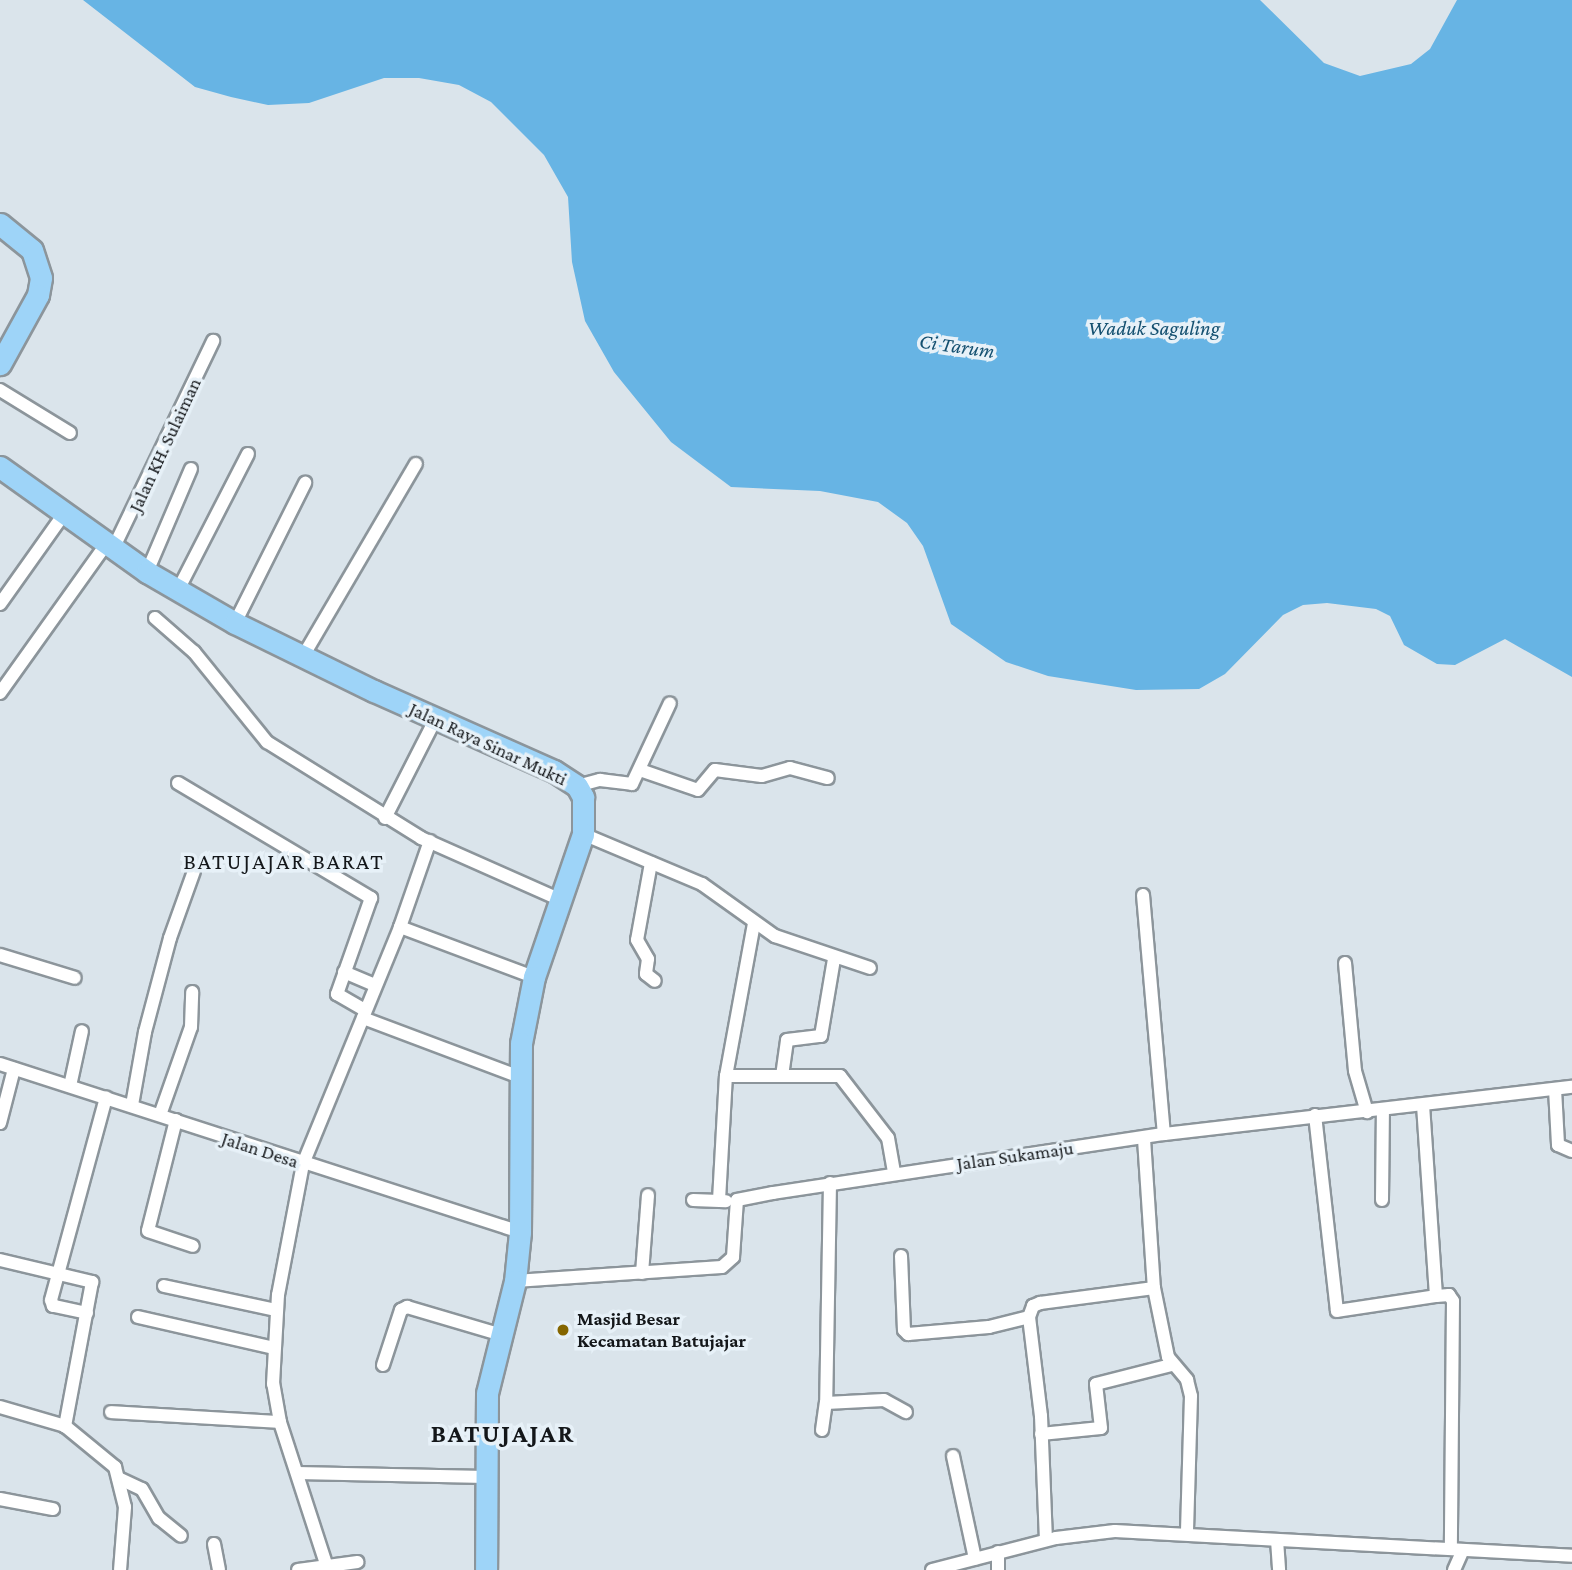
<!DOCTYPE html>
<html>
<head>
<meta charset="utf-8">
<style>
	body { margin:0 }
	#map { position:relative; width:1572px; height:1570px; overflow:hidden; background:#dae4eb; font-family:"Crimson Pro",serif }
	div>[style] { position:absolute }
	.water>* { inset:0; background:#67b4e4 }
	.roads { filter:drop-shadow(2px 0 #8c959b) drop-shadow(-2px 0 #8c959b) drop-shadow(0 2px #8c959b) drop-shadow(0 -2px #8c959b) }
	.minor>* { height:12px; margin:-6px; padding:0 6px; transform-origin:6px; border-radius:6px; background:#fff }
	.trunk>* { height:21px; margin:-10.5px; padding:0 10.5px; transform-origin:10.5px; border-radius:10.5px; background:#9ed4f8 }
	.dots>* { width:19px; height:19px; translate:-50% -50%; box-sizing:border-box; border:4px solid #e7f1f8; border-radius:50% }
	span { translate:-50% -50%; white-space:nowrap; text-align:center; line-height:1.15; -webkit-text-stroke:7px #e7f1f8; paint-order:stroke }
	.street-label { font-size:19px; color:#14171a }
	.poi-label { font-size:19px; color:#14171a; font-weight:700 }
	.left { translate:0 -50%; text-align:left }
	.water-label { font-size:21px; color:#145070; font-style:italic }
	.quarter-label { font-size:23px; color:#14171a; letter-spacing:2px }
	.district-label { font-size:26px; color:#14171a; font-weight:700; letter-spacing:2px }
</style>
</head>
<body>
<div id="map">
	<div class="water">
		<i style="clip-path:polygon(83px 0,1260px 0,1324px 63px,1360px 76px,1411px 64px,1430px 49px,1457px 0,1572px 0,1572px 677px,1505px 639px,1455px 665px,1437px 664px,1404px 645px,1390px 616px,1376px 609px,1327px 603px,1303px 605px,1283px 615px,1225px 674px,1199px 689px,1136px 690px,1048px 676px,1006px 662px,951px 624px,923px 546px,907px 523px,878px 502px,820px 491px,731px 487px,671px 442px,614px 372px,585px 321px,572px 262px,568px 197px,544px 155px,491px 102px,459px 85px,419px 78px,384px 78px,309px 103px,268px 105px,231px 97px,195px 87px)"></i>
	</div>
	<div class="roads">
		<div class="minor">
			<i style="left:0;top:390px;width:82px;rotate:31.6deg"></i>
			<i style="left:114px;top:547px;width:229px;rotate:-64.3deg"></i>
			<i style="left:147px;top:572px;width:112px;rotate:-66.9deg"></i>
			<i style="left:178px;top:590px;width:153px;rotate:-62.8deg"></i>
			<i style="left:0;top:604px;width:110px;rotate:-54.6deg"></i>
			<i style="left:155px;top:618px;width:52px;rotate:41.1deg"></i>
			<i style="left:194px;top:652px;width:116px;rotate:51deg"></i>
			<i style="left:267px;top:742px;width:181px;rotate:31.9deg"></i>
			<i style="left:421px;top:838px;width:153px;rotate:23.9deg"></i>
			<i style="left:235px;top:623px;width:157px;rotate:-63.4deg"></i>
			<i style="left:302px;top:658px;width:225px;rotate:-59.6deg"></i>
			<i style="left:0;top:693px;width:184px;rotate:-54.5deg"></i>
			<i style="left:640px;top:770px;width:61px;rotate:19deg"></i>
			<i style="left:698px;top:790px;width:26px;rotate:-50deg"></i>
			<i style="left:715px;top:770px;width:47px;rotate:7.3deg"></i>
			<i style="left:762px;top:776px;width:29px;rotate:-16deg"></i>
			<i style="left:790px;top:768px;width:39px;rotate:15deg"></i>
			<i style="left:178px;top:783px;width:225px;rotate:30.8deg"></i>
			<i style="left:371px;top:898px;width:102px;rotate:109.5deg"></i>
			<i style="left:337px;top:994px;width:32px;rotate:30deg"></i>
			<i style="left:577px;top:786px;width:24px;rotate:-15deg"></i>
			<i style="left:600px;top:780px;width:32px;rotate:7deg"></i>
			<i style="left:632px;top:784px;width:89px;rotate:-64.9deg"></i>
			<i style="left:385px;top:818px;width:112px;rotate:-63deg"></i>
			<i style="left:583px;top:834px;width:129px;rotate:22.8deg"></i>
			<i style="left:702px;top:884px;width:90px;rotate:35.5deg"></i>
			<i style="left:775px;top:936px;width:100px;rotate:18.6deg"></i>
			<i style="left:651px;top:863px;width:78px;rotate:100.3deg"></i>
			<i style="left:637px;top:940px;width:22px;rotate:60deg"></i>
			<i style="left:648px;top:959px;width:15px;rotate:98deg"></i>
			<i style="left:646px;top:974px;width:11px;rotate:38deg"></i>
			<i style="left:1143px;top:895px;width:240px;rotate:85deg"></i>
			<i style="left:400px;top:927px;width:143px;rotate:20.5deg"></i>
			<i style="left:0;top:955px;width:78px;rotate:17deg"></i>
			<i style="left:1345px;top:963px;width:108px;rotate:84.7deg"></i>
			<i style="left:1355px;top:1071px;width:43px;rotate:73.7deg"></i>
			<i style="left:344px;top:972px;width:33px;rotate:23deg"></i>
			<i style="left:363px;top:1018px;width:168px;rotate:20.6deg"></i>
			<i style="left:0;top:1064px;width:546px;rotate:17.9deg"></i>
			<i style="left:726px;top:1076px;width:114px"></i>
			<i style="left:840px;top:1076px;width:78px;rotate:52.3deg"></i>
			<i style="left:888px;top:1138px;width:36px;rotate:80deg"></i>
			<i style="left:782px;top:1076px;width:36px;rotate:-82deg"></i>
			<i style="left:787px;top:1040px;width:34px;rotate:-7deg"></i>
			<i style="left:821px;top:1036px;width:78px;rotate:-80.4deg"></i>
			<i style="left:70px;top:1086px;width:56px;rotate:-77.7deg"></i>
			<i style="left:1555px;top:1089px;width:56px;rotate:86.9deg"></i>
			<i style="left:1558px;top:1145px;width:15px;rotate:23deg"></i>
			<i style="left:132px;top:1105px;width:74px;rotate:-79.9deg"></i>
			<i style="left:145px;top:1032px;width:97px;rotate:-75.1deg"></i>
			<i style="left:170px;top:938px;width:71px;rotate:-70.3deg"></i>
			<i style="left:1423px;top:1105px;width:191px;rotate:86.1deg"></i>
			<i style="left:1436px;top:1296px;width:13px;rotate:-4deg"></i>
			<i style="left:1449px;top:1295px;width:7px;rotate:56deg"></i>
			<i style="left:1453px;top:1301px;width:248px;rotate:90.5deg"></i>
			<i style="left:160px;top:1115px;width:93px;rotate:-70.6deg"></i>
			<i style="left:191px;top:1027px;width:35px;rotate:-88deg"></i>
			<i style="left:1315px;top:1115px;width:197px;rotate:83.6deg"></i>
			<i style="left:1337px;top:1311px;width:100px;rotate:-8.6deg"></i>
			<i style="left:176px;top:1120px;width:114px;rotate:104.2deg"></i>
			<i style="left:148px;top:1231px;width:47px;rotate:18.4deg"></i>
			<i style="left:0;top:1123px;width:56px;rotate:-75.5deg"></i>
			<i style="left:1144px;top:1139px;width:149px;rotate:86.2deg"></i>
			<i style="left:1154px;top:1288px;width:70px;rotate:78.5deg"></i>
			<i style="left:1168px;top:1357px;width:30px;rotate:50deg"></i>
			<i style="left:1187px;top:1380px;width:16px;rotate:76deg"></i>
			<i style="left:1191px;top:1396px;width:138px;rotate:91.7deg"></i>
			<i style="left:830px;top:1183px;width:220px;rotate:91deg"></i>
			<i style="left:826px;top:1403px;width:58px;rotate:-3deg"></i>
			<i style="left:884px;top:1400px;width:25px;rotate:29deg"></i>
			<i style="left:693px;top:1200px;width:33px;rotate:2deg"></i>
			<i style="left:719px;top:1200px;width:124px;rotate:-86.8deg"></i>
			<i style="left:726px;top:1076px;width:155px;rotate:-79.6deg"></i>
			<i style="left:1382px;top:1200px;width:90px;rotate:-89.4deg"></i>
			<i style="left:901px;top:1256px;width:74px;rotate:87.7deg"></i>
			<i style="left:904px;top:1330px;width:6px;rotate:45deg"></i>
			<i style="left:908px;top:1334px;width:81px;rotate:-4.9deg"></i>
			<i style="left:989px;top:1327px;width:41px;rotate:-14deg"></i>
			<i style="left:1029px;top:1317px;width:12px;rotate:-70deg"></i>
			<i style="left:1033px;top:1306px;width:8px;rotate:-23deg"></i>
			<i style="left:1040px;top:1303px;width:115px;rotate:-7.5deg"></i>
			<i style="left:0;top:1260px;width:95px;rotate:13.4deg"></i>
			<i style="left:92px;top:1282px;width:147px;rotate:100.6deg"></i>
			<i style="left:642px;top:1273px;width:78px;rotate:-85.6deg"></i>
			<i style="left:515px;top:1281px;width:207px;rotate:-3.9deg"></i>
			<i style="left:722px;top:1267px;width:15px;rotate:-42deg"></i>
			<i style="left:733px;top:1257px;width:57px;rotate:-86deg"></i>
			<i style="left:737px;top:1200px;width:37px;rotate:-11deg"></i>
			<i style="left:773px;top:1193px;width:395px;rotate:-8.6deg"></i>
			<i style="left:1164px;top:1134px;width:411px;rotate:-6.6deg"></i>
			<i style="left:164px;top:1286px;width:115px;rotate:12.1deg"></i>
			<i style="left:87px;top:1313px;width:35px;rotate:-168deg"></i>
			<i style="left:53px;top:1306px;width:6px;rotate:-108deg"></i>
			<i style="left:51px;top:1300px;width:210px;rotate:-74.8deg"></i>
			<i style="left:138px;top:1317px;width:139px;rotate:12.8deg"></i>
			<i style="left:1029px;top:1317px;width:100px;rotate:83.1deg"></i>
			<i style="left:1041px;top:1416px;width:124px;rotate:87.7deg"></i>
			<i style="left:383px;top:1365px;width:58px;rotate:-71.9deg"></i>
			<i style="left:401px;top:1310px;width:7px;rotate:-27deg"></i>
			<i style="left:407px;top:1307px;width:99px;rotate:16.4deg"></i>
			<i style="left:0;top:1407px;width:68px;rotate:16.3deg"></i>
			<i style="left:65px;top:1426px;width:65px;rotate:39.4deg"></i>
			<i style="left:115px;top:1467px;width:41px;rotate:76deg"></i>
			<i style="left:125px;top:1507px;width:63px;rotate:94.5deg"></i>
			<i style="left:111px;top:1412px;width:169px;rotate:3.4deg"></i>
			<i style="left:822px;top:1430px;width:27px;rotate:-82deg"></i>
			<i style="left:1041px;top:1434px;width:60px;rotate:-5.7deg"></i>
			<i style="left:1101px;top:1428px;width:44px;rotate:-96.5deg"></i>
			<i style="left:1096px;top:1384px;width:77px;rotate:-14.2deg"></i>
			<i style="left:953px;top:1456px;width:105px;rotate:77.9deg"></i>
			<i style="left:297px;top:1473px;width:189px;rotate:1.2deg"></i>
			<i style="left:118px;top:1478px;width:26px;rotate:25deg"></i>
			<i style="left:142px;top:1489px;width:34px;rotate:60deg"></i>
			<i style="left:159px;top:1518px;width:28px;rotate:39deg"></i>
			<i style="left:0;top:1499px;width:54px;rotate:10.7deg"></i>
			<i style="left:1277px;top:1540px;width:30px;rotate:86deg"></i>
			<i style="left:214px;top:1544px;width:26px;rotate:79deg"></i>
			<i style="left:298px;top:1570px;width:60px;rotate:-7.7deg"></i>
			<i style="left:328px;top:1570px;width:156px;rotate:-108deg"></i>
			<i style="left:280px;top:1422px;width:39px;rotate:-100deg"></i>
			<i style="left:273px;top:1384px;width:89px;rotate:-86.8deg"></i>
			<i style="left:278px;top:1295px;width:133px;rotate:-79.2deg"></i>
			<i style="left:303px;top:1164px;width:256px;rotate:-67.7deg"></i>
			<i style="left:400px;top:927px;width:91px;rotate:-70.8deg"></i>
			<i style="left:932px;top:1570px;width:128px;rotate:-14.5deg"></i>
			<i style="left:1056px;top:1538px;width:59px;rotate:-6.8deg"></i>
			<i style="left:1115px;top:1531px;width:458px;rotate:3.1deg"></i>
			<i style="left:998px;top:1570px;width:18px;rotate:-90deg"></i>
			<i style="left:1454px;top:1570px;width:22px;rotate:-66deg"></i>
		</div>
		<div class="trunk">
			<i style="left:0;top:224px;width:41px;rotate:39.1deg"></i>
			<i style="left:32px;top:250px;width:29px;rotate:72deg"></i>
			<i style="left:41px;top:278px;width:17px;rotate:100deg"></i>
			<i style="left:38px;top:295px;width:79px;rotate:118.8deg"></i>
			<i style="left:0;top:467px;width:181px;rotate:35.5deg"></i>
			<i style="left:147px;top:572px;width:102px;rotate:30.1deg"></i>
			<i style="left:235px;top:623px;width:155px;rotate:26.1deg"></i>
			<i style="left:374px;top:691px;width:197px;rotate:24deg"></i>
			<i style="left:554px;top:771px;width:27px;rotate:33deg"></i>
			<i style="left:577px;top:786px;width:13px;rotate:61deg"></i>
			<i style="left:583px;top:797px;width:37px;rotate:90deg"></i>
			<i style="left:583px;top:834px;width:151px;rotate:108.9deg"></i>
			<i style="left:534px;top:977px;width:67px;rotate:101.1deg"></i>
			<i style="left:521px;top:1043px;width:189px;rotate:90.3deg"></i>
			<i style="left:520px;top:1232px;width:49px;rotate:95.8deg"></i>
			<i style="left:515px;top:1281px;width:115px;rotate:104deg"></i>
			<i style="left:487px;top:1393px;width:177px;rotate:90.3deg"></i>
		</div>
	</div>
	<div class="dots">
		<i style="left:563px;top:1330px;background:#856600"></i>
	</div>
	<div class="street-label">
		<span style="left:165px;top:445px;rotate:-65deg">Jalan KH. Sulaiman</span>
		<span style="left:488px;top:744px;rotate:25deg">Jalan Raya Sinar Mukti</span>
		<span style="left:260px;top:1150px;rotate:18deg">Jalan Desa</span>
		<span style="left:1015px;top:1156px;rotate:-8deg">Jalan Sukamaju</span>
	</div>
	<div class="poi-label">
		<span class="left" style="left:577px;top:1330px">Masjid Besar<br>Kecamatan Batujajar</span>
	</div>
	<div class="water-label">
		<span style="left:1154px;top:328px">Waduk Saguling</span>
		<span style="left:957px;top:346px;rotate:8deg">Ci Tarum</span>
	</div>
	<div class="quarter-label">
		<span style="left:284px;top:861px">BATUJAJAR BARAT</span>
	</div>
	<div class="district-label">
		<span style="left:503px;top:1434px">BATUJAJAR</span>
	</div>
</div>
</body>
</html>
